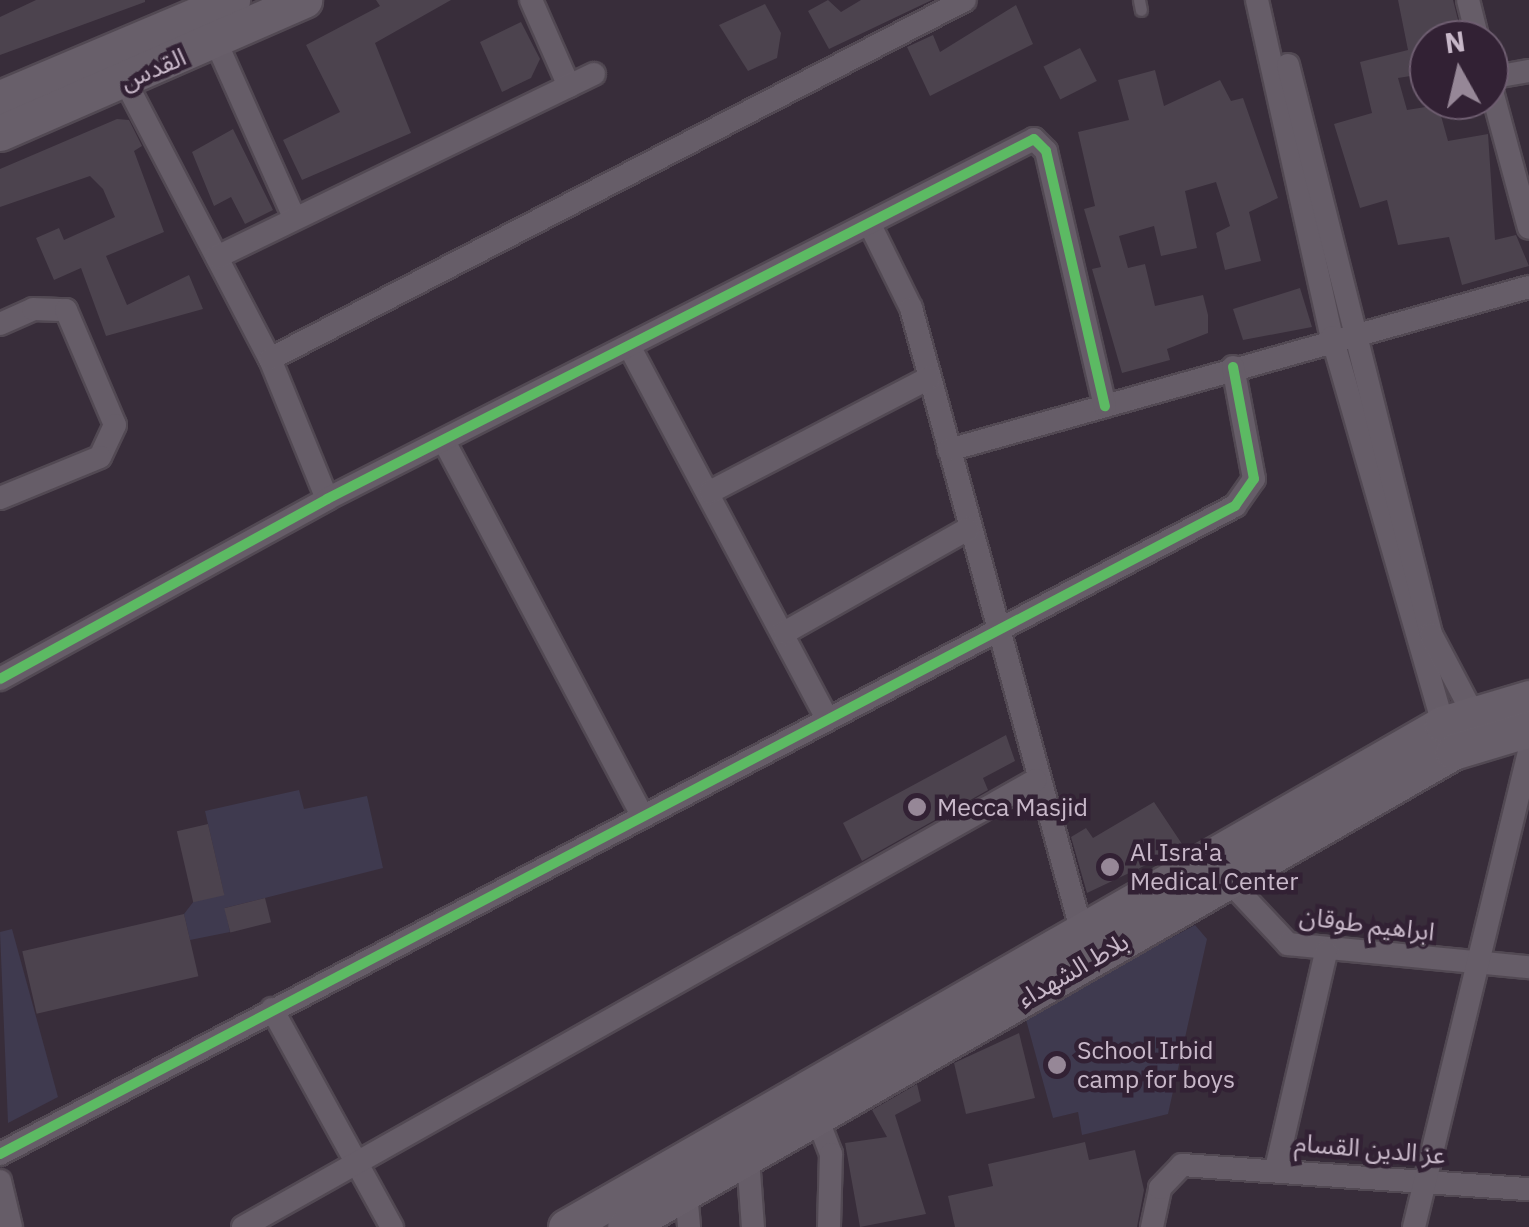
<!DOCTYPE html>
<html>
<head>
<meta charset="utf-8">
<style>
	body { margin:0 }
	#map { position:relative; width:1529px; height:1227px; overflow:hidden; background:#382d3a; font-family:"IBM Plex Sans","Noto Sans Arabic",sans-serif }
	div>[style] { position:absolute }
	.green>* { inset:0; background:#3f3a4f }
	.building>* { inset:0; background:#4c434e; transform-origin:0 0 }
	.roads { filter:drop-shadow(2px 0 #524953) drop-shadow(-2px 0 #524953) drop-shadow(0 2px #524953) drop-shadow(0 -2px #524953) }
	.service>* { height:11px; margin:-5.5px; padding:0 5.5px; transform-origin:5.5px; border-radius:5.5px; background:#665d68 }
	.minor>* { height:22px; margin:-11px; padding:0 11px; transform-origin:11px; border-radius:11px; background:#665d68 }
	.primary>* { height:35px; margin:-17.5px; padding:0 17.5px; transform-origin:17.5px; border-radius:17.5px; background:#685f6a }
	.cycleway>* { height:10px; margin:-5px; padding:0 5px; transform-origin:5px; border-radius:5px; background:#5cba63 }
	.dots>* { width:28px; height:28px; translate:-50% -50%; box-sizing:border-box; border:5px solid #322134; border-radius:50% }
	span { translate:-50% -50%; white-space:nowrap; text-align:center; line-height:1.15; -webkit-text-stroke:9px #322134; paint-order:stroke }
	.street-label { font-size:25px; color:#c8b8c9 }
	.poi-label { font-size:25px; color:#c8b8c9 }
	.left { translate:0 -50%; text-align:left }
	.north { position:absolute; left:1409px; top:20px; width:100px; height:100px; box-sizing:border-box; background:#322134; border:2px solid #6e5d70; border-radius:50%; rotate:352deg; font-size:28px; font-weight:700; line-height:40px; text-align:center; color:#c8b8c9 }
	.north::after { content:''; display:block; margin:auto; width:35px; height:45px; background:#968797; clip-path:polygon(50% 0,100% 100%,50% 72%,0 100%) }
</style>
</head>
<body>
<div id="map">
	<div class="green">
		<i style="clip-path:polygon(299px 790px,304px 809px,367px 796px,383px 868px,225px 908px,230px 932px,190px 940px,184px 914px,194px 901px,224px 894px,205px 811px)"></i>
		<i style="clip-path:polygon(1195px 925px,1207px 939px,1168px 1114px,1082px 1135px,1078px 1112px,1053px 1118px,1025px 1016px)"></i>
		<i style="clip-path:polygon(12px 929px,58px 1097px,8px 1123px,0 932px)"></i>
	</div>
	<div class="building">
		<i style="clip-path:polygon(36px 0,145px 0,145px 2px,0 55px,0 17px)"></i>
		<i style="clip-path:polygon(376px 0,451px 0,375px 43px,411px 133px,302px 180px,283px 140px,340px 112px,306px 45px,380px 6px)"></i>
		<i style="clip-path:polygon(828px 0,841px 12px,861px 0,932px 0,829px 49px,808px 11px)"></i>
		<i style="clip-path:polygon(1398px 0,1453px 0,1463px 40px,1429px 40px,1429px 73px,1398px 78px,1407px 110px,1438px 105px,1448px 141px,1488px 134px,1495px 240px,1516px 235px,1529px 266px,1462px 285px,1449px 237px,1398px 245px,1387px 200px,1360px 208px,1334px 124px,1372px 113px,1360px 62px,1408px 50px)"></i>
		<i style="clip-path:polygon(765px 4px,781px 33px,777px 58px,748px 71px,719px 25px)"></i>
		<i style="clip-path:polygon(1016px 5px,1033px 44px,930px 96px,907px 47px,933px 35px,940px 52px)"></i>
		<i style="clip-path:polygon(521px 22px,540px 59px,531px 78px,502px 92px,480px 42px)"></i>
		<i style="left:1080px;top:48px;width:37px;height:41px;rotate:63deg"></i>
		<i style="clip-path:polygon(1155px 70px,1164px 106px,1220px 80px,1231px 101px,1243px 98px,1278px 198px,1249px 212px,1261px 261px,1225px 270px,1216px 233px,1230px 226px,1216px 182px,1185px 191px,1197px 248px,1161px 256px,1154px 226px,1119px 236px,1128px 268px,1145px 264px,1155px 306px,1203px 295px,1208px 315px,1208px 333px,1167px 349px,1170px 360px,1122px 373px,1092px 269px,1101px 267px,1084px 209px,1095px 206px,1078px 132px,1129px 120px,1118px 80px)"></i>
		<i style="clip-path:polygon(117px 119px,129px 120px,142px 146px,134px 151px,164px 232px,106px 256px,127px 305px,189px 275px,203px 309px,106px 336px,81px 268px,54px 280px,36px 238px,59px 228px,64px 240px,115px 217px,103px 189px,90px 176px,0 207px,0 169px)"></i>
		<i style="clip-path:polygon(233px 129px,273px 210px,245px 224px,231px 197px,214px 206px,192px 152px)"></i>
		<i style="clip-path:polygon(1300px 288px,1312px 327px,1243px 340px,1233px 309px)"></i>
		<i style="clip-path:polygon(1006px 735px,1015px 761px,983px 778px,988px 790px,862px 861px,843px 823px)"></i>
		<i style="clip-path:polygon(1154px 802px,1184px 847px,1087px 893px,1071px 837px,1086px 828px,1093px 838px)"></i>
		<i style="left:208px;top:824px;width:73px;height:32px;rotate:77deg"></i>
		<i style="left:265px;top:898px;width:25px;height:42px;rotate:76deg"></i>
		<i style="left:184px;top:914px;width:64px;height:166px;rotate:77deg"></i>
		<i style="clip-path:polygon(1019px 1033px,1035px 1098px,966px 1114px,954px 1063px)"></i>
		<i style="clip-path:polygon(917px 1084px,921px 1101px,895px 1115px,926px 1214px,860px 1227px,845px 1143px,887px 1137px,872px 1110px)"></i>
		<i style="clip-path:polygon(1085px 1142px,1089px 1160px,1135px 1150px,1144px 1190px,1137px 1227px,955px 1227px,948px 1196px,993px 1186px,988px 1164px)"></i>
	</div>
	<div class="roads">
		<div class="service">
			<i style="left:1139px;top:0;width:10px;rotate:79deg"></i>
		</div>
		<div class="minor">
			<i style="left:531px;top:0;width:94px;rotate:66.2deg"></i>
			<i style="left:1257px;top:0;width:345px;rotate:77.5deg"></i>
			<i style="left:1332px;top:337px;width:416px;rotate:74deg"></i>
			<i style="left:1468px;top:0;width:41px;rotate:76deg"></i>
			<i style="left:216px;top:42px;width:192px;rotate:66deg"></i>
			<i style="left:1288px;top:65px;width:587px;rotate:75.89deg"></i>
			<i style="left:1431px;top:634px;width:101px;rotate:62.2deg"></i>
			<i style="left:1489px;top:78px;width:41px;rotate:-9.9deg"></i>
			<i style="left:1489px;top:80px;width:153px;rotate:74.9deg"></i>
			<i style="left:125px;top:81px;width:314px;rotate:62.5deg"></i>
			<i style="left:270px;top:359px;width:151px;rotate:67.8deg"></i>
			<i style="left:870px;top:225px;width:93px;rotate:63.7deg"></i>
			<i style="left:911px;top:308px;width:644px;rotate:74.69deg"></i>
			<i style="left:217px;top:257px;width:419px;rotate:-25.9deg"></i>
			<i style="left:0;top:324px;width:36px;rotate:-24deg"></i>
			<i style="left:33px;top:309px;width:33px;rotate:2deg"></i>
			<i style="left:66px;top:310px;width:125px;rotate:66.9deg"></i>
			<i style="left:115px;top:425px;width:35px;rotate:115deg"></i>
			<i style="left:100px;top:457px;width:108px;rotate:157.7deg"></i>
			<i style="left:629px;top:346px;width:420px;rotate:62deg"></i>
			<i style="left:270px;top:359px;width:782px;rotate:-27.32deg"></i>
			<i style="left:444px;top:441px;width:421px;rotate:62.1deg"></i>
			<i style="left:949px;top:450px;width:602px;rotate:-15.7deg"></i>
			<i style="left:710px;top:492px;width:247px;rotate:-27.5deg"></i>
			<i style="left:784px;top:633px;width:211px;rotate:-29.5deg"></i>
			<i style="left:0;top:679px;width:373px;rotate:-28.8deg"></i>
			<i style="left:327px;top:499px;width:793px;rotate:-26.98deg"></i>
			<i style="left:1034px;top:139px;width:17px;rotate:45deg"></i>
			<i style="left:1046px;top:151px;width:262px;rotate:77deg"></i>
			<i style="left:1227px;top:879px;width:89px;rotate:46.8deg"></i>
			<i style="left:1288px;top:944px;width:242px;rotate:5.5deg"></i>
			<i style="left:272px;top:1009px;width:249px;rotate:61.2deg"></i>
			<i style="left:812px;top:1105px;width:53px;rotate:68.8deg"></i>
			<i style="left:831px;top:1154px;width:73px;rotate:91.6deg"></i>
			<i style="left:0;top:1154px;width:1395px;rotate:-27.69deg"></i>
			<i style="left:1235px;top:506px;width:33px;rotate:-55deg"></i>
			<i style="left:1254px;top:479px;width:114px;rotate:-100.6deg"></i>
			<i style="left:748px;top:1158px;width:69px;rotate:85.9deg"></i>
			<i style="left:1276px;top:1169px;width:223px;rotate:-77deg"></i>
			<i style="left:0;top:1181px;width:47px;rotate:76.6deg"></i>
			<i style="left:686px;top:1192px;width:35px;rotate:85deg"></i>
			<i style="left:243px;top:1227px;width:910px;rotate:-29.41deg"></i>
			<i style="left:1152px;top:1227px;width:40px;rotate:-78deg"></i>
			<i style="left:1160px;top:1188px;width:32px;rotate:-46deg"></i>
			<i style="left:1182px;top:1165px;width:348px;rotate:4deg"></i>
			<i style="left:1414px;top:1227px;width:491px;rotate:-76.4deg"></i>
		</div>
		<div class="primary">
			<i style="left:0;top:98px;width:252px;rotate:-22.9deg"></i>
			<i style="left:0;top:133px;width:332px;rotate:-23.6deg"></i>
			<i style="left:566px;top:1227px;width:1010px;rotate:-29.86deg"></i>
			<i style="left:1442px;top:724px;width:91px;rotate:-16.6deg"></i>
			<i style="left:625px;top:1227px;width:955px;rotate:-29.84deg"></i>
			<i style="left:1453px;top:752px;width:79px;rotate:-16.8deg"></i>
		</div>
	</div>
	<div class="cycleway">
		<i style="left:0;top:679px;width:373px;rotate:-28.8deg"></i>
		<i style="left:327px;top:499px;width:793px;rotate:-26.98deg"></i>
		<i style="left:1034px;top:139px;width:17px;rotate:45deg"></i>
		<i style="left:1046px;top:151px;width:262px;rotate:77deg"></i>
		<i style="left:0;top:1154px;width:1395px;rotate:-27.69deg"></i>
		<i style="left:1235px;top:506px;width:33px;rotate:-55deg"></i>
		<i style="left:1254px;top:479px;width:114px;rotate:-100.6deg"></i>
	</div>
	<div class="dots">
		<i style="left:917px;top:807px;background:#968797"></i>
		<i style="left:1110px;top:867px;background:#968797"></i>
		<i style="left:1057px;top:1065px;background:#968797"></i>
	</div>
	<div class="street-label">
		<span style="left:153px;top:69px;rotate:-23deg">القدس</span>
		<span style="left:1367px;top:924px;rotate:7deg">ابراهيم طوقان</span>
		<span style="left:1073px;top:970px;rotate:-30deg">بلاط الشهداء</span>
		<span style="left:1370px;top:1149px;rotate:5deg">عز الدين القسام</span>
	</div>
	<div class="poi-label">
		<span class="left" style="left:937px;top:807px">Mecca Masjid</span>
		<span class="left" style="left:1130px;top:867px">Al Isra'a<br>Medical Center</span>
		<span class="left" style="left:1077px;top:1065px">School Irbid<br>camp for boys</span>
	</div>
	<div class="north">N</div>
</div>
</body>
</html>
